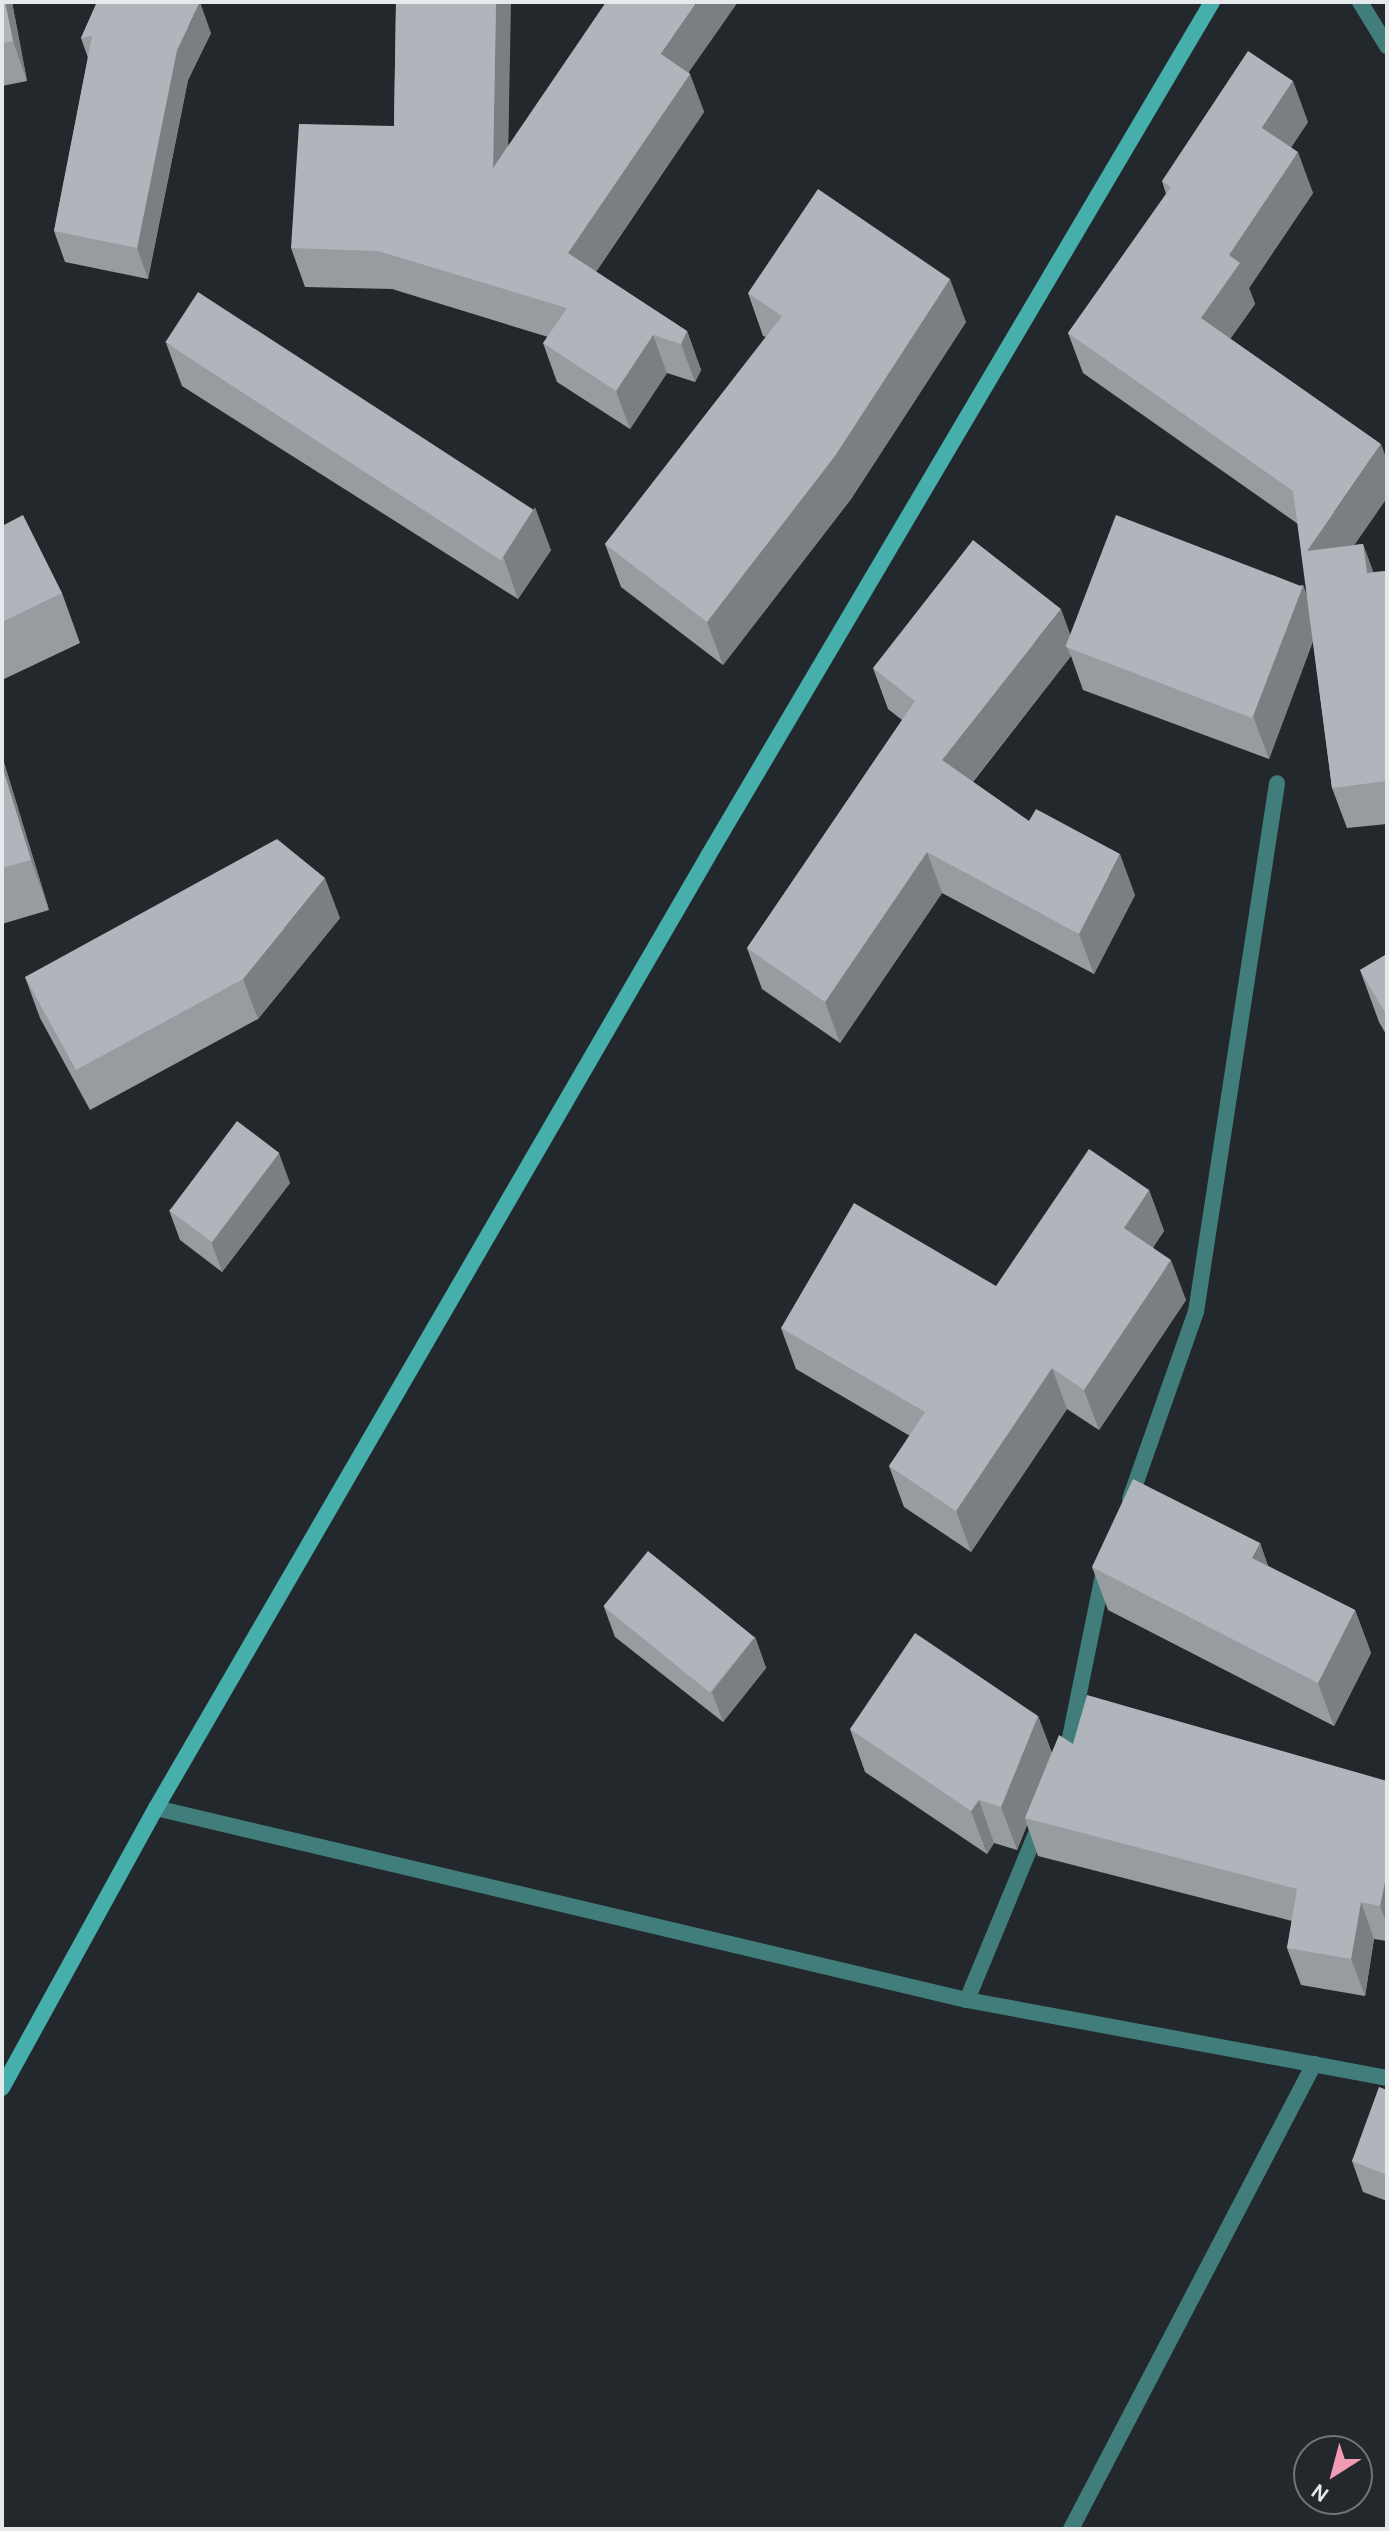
<!DOCTYPE html>
<html>
<head>
<meta charset="utf-8">
<style>
	body { margin:0 }
	#map { position:relative; width:1389px; height:2531px; overflow:hidden; background:#22282b; font-family:Karla,sans-serif }
	div>[style] { position:absolute }
	.minor>* { height:16px; margin:-8px; padding:0 8px; transform-origin:8px; border-radius:8px; background:#417e7b }
	.secondary>* { height:16px; margin:-8px; padding:0 8px; transform-origin:8px; border-radius:8px; background:#46afac }
	.wall>* { inset:0; background:#969ca0 }
	.shaded-wall>* { inset:0; background:#7a7f82 }
	.building>* { inset:0; background:#afb5ba; transform-origin:0 0 }
	span { translate:-50% -50%; white-space:nowrap; text-align:center; line-height:1.15; -webkit-text-stroke:8px #22282b; paint-order:stroke }
	.frame { position:absolute; inset:0; border:4px solid #e5e9eb; pointer-events:none }
	.north { position:absolute; left:1293px; top:2435px; width:80px; height:80px; box-sizing:border-box; background:#22282b; border:2px solid #707578; border-radius:50%; rotate:216deg; font-size:22px; font-weight:700; line-height:32px; text-align:center; color:#e5e9eb }
	.north::after { content:''; display:block; margin:auto; width:28px; height:36px; background:#f19ab3; clip-path:polygon(50% 0,100% 100%,50% 72%,0 100%) }
</style>
</head>
<body>
<div id="map">
	<div class="minor">
		<i style="left:1360px;top:2px;width:52px;rotate:58.5deg"></i>
		<i style="left:1130px;top:1499px;width:198px;rotate:-70.6deg"></i>
		<i style="left:1196px;top:1312px;width:535px;rotate:-81.29deg"></i>
		<i style="left:1065px;top:1762px;width:196px;rotate:-78.5deg"></i>
		<i style="left:156px;top:1808px;width:833px;rotate:13.32deg"></i>
		<i style="left:967px;top:2000px;width:427px;rotate:10.5deg"></i>
		<i style="left:967px;top:2000px;width:194px;rotate:-67.5deg"></i>
		<i style="left:1071px;top:2529px;width:525px;rotate:-62.41deg"></i>
	</div>
	<div class="secondary">
		<i style="left:2px;top:2088px;width:320px;rotate:-61.2deg"></i>
		<i style="left:156px;top:1808px;width:1100px;rotate:-59.89deg"></i>
		<i style="left:708px;top:856px;width:992px;rotate:-59.45deg"></i>
	</div>
	<div class="wall">
		<i style="clip-path:polygon(2px 2px,12px 2px,27px 81px,2px 86px)"></i>
		<i style="clip-path:polygon(97px 2px,211px 33px,188px 80px,148px 279px,65px 262px,54px 231px,88px 58px,81px 38px)"></i>
		<i style="clip-path:polygon(396px 2px,510px 2px,508px 146px,689px 72px,704px 112px,596px 272px,687px 331px,701px 370px,695px 382px,667px 373px,630px 429px,557px 382px,543px 343px,548px 337px,392px 289px,305px 287px,291px 248px,394px 126px)"></i>
		<i style="clip-path:polygon(1308px 122px,1291px 147px,1313px 193px,1249px 288px,1255px 304px,1230px 339px,1354px 545px,1363px 544px,1373px 572px,1387px 571px,1387px 824px,1347px 828px,1332px 788px,1313px 641px,1269px 759px,1083px 690px,1071px 656px,973px 782px,1135px 895px,1094px 974px,942px 893px,840px 1043px,762px 989px,747px 948px,902px 720px,888px 709px,873px 668px,1071px 637px,1303px 585px,1308px 598px,1298px 524px,1083px 373px,1068px 333px,1166px 194px,1162px 181px)"></i>
		<i style="clip-path:polygon(748px 293px,966px 322px,851px 499px,723px 665px,621px 587px,605px 544px,766px 337px,763px 336px)"></i>
		<i style="clip-path:polygon(166px 343px,551px 550px,518px 599px,182px 386px)"></i>
		<i style="clip-path:polygon(2px 526px,62px 593px,80px 643px,2px 680px)"></i>
		<i style="clip-path:polygon(2px 756px,49px 910px,2px 924px)"></i>
		<i style="clip-path:polygon(340px 918px,258px 1019px,90px 1110px,40px 1018px,25px 977px)"></i>
		<i style="clip-path:polygon(1387px 954px,1387px 1036px,1379px 1022px,1360px 970px)"></i>
		<i style="clip-path:polygon(290px 1183px,222px 1272px,180px 1240px,169px 1210px)"></i>
		<i style="clip-path:polygon(1149px 1190px,1164px 1231px,1153px 1247px,1186px 1300px,1099px 1430px,1067px 1409px,971px 1552px,904px 1507px,889px 1466px,910px 1436px,796px 1369px,781px 1328px,996px 1286px)"></i>
		<i style="clip-path:polygon(1260px 1543px,1268px 1566px,1355px 1610px,1371px 1653px,1334px 1726px,1108px 1610px,1092px 1567px)"></i>
		<i style="clip-path:polygon(604px 1607px,755px 1637px,766px 1668px,723px 1722px,615px 1637px)"></i>
		<i style="clip-path:polygon(1038px 1716px,1052px 1753px,1073px 1744px,1387px 1781px,1387px 1941px,1374px 1939px,1365px 1996px,1301px 1985px,1287px 1948px,1292px 1921px,1038px 1856px,1027px 1825px,1017px 1850px,994px 1843px,987px 1854px,865px 1772px,850px 1729px)"></i>
		<i style="clip-path:polygon(1387px 2090px,1387px 2201px,1363px 2192px,1352px 2161px)"></i>
	</div>
	<div class="shaded-wall">
		<i style="clip-path:polygon(5px 2px,12px 2px,27px 81px,13px 41px)"></i>
		<i style="clip-path:polygon(200px 2px,211px 33px,188px 80px,148px 279px,137px 248px,177px 50px)"></i>
		<i style="clip-path:polygon(496px 2px,511px 2px,507px 207px,493px 168px)"></i>
		<i style="clip-path:polygon(697px 2px,738px 2px,675px 92px,661px 54px)"></i>
		<i style="clip-path:polygon(690px 74px,704px 112px,582px 292px,568px 253px)"></i>
		<i style="clip-path:polygon(1293px 81px,1308px 122px,1277px 169px,1262px 128px)"></i>
		<i style="clip-path:polygon(1298px 152px,1313px 193px,1249px 288px,1255px 304px,1216px 359px,1201px 318px,1229px 255px)"></i>
		<i style="clip-path:polygon(950px 279px,966px 322px,851px 499px,723px 665px,707px 622px)"></i>
		<i style="clip-path:polygon(687px 331px,701px 370px,695px 382px,681px 344px)"></i>
		<i style="clip-path:polygon(653px 335px,667px 373px,630px 429px,616px 391px)"></i>
		<i style="clip-path:polygon(1381px 444px,1387px 460px,1387px 498px,1322px 592px,1307px 551px)"></i>
		<i style="clip-path:polygon(535px 507px,551px 550px,518px 599px,503px 556px)"></i>
		<i style="clip-path:polygon(1363px 544px,1378px 585px,1367px 573px)"></i>
		<i style="clip-path:polygon(1303px 585px,1318px 628px,1269px 759px,1253px 716px)"></i>
		<i style="clip-path:polygon(1061px 609px,1076px 650px,1067px 647px,1071px 656px,957px 801px,942px 760px)"></i>
		<i style="clip-path:polygon(2px 756px,49px 910px,31px 860px,2px 766px)"></i>
		<i style="clip-path:polygon(927px 852px,942px 893px,840px 1043px,825px 1002px)"></i>
		<i style="clip-path:polygon(1120px 854px,1135px 895px,1094px 974px,1079px 934px)"></i>
		<i style="clip-path:polygon(325px 878px,340px 918px,258px 1019px,243px 979px)"></i>
		<i style="clip-path:polygon(279px 1153px,290px 1183px,222px 1272px,211px 1241px)"></i>
		<i style="clip-path:polygon(1149px 1190px,1164px 1231px,1139px 1269px,1124px 1228px)"></i>
		<i style="clip-path:polygon(1171px 1260px,1186px 1300px,1099px 1430px,1084px 1390px)"></i>
		<i style="clip-path:polygon(1052px 1368px,1067px 1409px,971px 1552px,956px 1511px)"></i>
		<i style="clip-path:polygon(1260px 1543px,1275px 1586px,1252px 1558px)"></i>
		<i style="clip-path:polygon(1355px 1610px,1371px 1653px,1334px 1726px,1318px 1683px)"></i>
		<i style="clip-path:polygon(755px 1637px,766px 1668px,723px 1722px,712px 1692px)"></i>
		<i style="clip-path:polygon(1038px 1716px,1054px 1759px,1025px 1818px,1027px 1825px,1017px 1850px,1001px 1807px)"></i>
		<i style="clip-path:polygon(979px 1800px,994px 1843px,987px 1854px,971px 1811px)"></i>
		<i style="clip-path:polygon(1387px 1872px,1387px 1924px,1380px 1906px)"></i>
		<i style="clip-path:polygon(1361px 1902px,1374px 1939px,1365px 1996px,1351px 1959px)"></i>
	</div>
	<div class="building">
		<i style="clip-path:polygon(2px 2px,5px 2px,13px 41px,2px 43px)"></i>
		<i style="clip-path:polygon(97px 2px,200px 2px,177px 50px,137px 248px,54px 231px,92px 36px,81px 38px)"></i>
		<i style="clip-path:polygon(396px 2px,496px 2px,493px 168px,606px 2px,697px 2px,661px 54px,690px 74px,568px 253px,687px 331px,681px 344px,653px 335px,616px 391px,543px 343px,567px 308px,378px 251px,291px 248px,299px 124px,394px 126px)"></i>
		<i style="clip-path:polygon(1248px 51px,1293px 81px,1262px 128px,1298px 152px,1229px 255px,1240px 263px,1201px 318px,1381px 444px,1307px 551px,1363px 544px,1367px 573px,1387px 571px,1387px 781px,1332px 788px,1293px 491px,1068px 333px,1171px 187px,1162px 181px)"></i>
		<i style="clip-path:polygon(818px 189px,950px 279px,835px 456px,707px 622px,605px 544px,782px 316px,748px 293px)"></i>
		<i style="left:198px;top:292px;width:400px;height:60px;rotate:33deg"></i>
		<i style="clip-path:polygon(23px 515px,62px 593px,2px 622px,2px 526px)"></i>
		<i style="left:1116px;top:515px;width:200px;height:141px;rotate:21deg"></i>
		<i style="clip-path:polygon(973px 540px,1061px 609px,942px 760px,1029px 821px,1036px 809px,1120px 854px,1079px 934px,927px 852px,825px 1002px,747px 948px,915px 701px,873px 668px)"></i>
		<i style="clip-path:polygon(2px 766px,31px 860px,2px 868px)"></i>
		<i style="clip-path:polygon(277px 839px,325px 878px,243px 979px,76px 1070px,25px 977px)"></i>
		<i style="clip-path:polygon(1387px 954px,1387px 1016px,1360px 970px)"></i>
		<i style="left:237px;top:1121px;width:53px;height:112px;rotate:37deg"></i>
		<i style="clip-path:polygon(1089px 1149px,1149px 1190px,1124px 1228px,1171px 1260px,1084px 1390px,1052px 1368px,956px 1511px,889px 1466px,925px 1412px,781px 1328px,854px 1203px,996px 1286px)"></i>
		<i style="clip-path:polygon(1133px 1479px,1260px 1543px,1252px 1558px,1355px 1610px,1318px 1683px,1092px 1567px)"></i>
		<i style="left:648px;top:1551px;width:137px;height:71px;rotate:39deg"></i>
		<i style="clip-path:polygon(915px 1633px,1038px 1716px,1001px 1807px,979px 1800px,971px 1811px,850px 1729px)"></i>
		<i style="clip-path:polygon(1087px 1695px,1387px 1781px,1387px 1872px,1380px 1906px,1361px 1902px,1351px 1959px,1287px 1948px,1297px 1889px,1025px 1818px,1059px 1735px,1073px 1744px)"></i>
		<i style="clip-path:polygon(1379px 2087px,1387px 2090px,1387px 2175px,1352px 2161px)"></i>
	</div>
	<div class="frame"></div>
	<div class="north">N</div>
</div>
</body>
</html>
